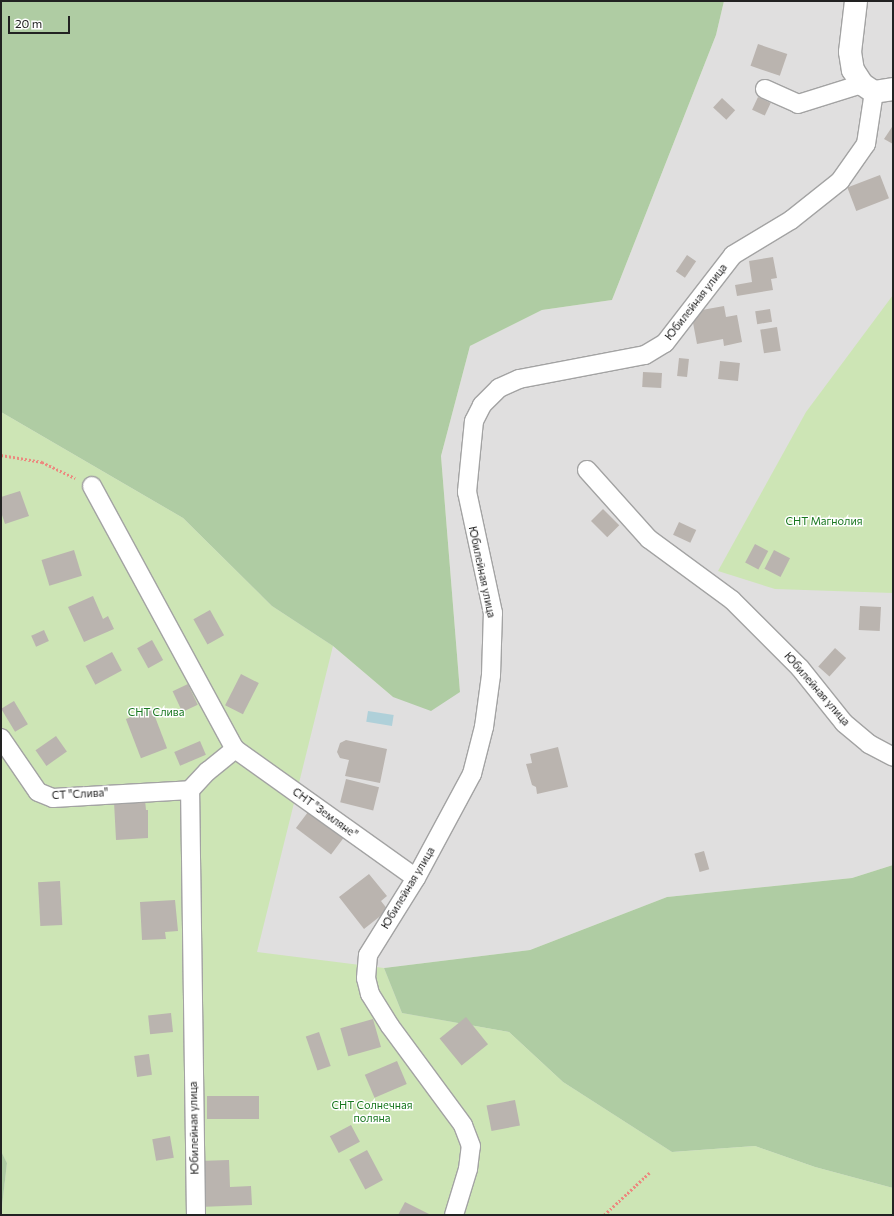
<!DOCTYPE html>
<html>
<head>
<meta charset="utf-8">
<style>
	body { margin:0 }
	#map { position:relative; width:894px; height:1216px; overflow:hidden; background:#f1eee9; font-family:Commissioner,sans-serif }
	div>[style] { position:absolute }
	.residential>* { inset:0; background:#e0dfdf }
	.grass>* { inset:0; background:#cde5b5 }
	.forest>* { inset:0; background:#afcca3 }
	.water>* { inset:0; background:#afd0d9; transform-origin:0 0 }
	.building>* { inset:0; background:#bab4af; transform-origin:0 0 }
	.path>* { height:2.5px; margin-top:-1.25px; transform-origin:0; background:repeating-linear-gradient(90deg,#ec897f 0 2px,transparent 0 4px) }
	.roads { filter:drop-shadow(1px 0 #a3a3a3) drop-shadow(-1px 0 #a3a3a3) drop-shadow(0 1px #a3a3a3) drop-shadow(0 -1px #a3a3a3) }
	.minor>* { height:18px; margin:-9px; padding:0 9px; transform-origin:9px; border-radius:9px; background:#fff }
	.tertiary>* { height:22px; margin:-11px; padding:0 11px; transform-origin:11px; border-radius:11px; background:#fff }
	span { translate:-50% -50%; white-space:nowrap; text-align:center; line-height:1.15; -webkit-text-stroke:3px #fff; paint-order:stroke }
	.street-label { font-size:11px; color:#222 }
	.park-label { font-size:11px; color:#18771f }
	.frame { position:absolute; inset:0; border:2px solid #222; pointer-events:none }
	.scale { position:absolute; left:8px; top:16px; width:62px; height:18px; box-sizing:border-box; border:2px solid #222; border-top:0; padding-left:5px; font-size:12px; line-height:14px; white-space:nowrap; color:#222; -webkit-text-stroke:3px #fff; paint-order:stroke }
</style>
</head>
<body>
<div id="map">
	<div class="residential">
		<i style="clip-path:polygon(724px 1px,893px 1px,893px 865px,852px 878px,667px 897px,530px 950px,384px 968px,672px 1152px,893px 1188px,893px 1215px,1px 1215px,7px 1163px,1px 1151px,1px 412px,333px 646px,393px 697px,460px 692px,441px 456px,470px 346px,542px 310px,612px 300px,716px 35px)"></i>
	</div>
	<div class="grass">
		<i style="clip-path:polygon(893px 295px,893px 593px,775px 589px,718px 571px,806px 412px)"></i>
		<i style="clip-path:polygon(1px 412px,183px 518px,272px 606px,333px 646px,257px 952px,384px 968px,402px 1013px,509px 1032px,563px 1082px,672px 1152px,755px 1146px,815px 1167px,893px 1188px,893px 1215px,1px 1215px,7px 1163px,1px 1151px)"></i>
	</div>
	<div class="forest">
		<i style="clip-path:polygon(1px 1px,724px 1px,716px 35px,612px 300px,542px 310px,470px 346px,441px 456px,460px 692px,431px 711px,393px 697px,333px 646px,272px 606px,183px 518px,1px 412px)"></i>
		<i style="clip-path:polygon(893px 865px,893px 1188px,815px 1167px,755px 1146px,672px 1152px,563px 1082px,509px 1032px,402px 1013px,384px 968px,530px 950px,667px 897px,852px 878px)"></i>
		<i style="clip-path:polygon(1px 1151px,7px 1163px,1px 1215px)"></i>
	</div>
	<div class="water">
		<i style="left:368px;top:711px;width:26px;height:11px;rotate:9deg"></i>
	</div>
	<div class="building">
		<i style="left:758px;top:44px;width:31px;height:23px;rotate:19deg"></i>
		<i style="left:758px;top:97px;width:14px;height:14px;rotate:25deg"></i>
		<i style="left:722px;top:98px;width:18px;height:13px;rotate:43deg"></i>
		<i style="clip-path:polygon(892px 127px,893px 128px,893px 144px,884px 139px)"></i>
		<i style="left:880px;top:175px;width:25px;height:35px;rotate:69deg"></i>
		<i style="left:687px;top:255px;width:11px;height:20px;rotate:34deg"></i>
		<i style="clip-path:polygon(773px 257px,777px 278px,771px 279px,773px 290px,737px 296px,735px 285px,752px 282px,749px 261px)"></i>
		<i style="clip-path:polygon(724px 306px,726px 317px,737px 315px,742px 342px,724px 346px,723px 339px,697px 344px,691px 312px)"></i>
		<i style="left:770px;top:309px;width:13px;height:15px;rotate:81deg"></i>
		<i style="left:777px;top:327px;width:24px;height:17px;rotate:81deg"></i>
		<i style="left:679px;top:358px;width:10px;height:18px;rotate:6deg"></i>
		<i style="left:720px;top:361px;width:20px;height:18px;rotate:6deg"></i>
		<i style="left:643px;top:372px;width:19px;height:15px;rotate:3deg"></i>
		<i style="clip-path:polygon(20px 491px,29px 516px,5px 524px,1px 512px,1px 497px)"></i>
		<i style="left:603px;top:509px;width:23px;height:17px;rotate:45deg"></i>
		<i style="left:679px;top:522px;width:19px;height:14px;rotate:25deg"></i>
		<i style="left:755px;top:544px;width:15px;height:21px;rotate:28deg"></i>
		<i style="left:74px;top:550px;width:27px;height:34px;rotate:73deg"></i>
		<i style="left:774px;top:550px;width:18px;height:21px;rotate:27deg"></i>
		<i style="clip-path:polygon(93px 596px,103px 619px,108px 616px,114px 629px,84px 642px,68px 607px)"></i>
		<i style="left:860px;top:606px;width:21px;height:24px;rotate:3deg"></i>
		<i style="left:210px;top:610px;width:29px;height:19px;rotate:61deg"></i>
		<i style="left:44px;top:630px;width:12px;height:14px;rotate:66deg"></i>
		<i style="left:152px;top:640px;width:23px;height:17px;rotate:61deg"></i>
		<i style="left:835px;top:648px;width:15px;height:25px;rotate:42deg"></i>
		<i style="left:112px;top:652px;width:21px;height:30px;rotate:62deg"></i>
		<i style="left:241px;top:674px;width:20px;height:35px;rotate:27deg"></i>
		<i style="left:188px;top:684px;width:23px;height:17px;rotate:65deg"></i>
		<i style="left:14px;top:701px;width:27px;height:15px;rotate:59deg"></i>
		<i style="left:152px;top:709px;width:42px;height:28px;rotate:69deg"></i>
		<i style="left:56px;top:736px;width:19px;height:25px;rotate:55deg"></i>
		<i style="clip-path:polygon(346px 740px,387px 749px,380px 783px,345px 776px,349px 760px,340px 758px,337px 752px,340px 743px)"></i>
		<i style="left:200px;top:741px;width:15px;height:28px;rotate:67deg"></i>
		<i style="clip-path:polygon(558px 747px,568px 787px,537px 794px,536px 787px,532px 785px,526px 764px,532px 763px,530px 754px)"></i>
		<i style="left:346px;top:779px;width:34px;height:24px;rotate:14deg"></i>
		<i style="clip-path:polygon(145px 800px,146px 810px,148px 810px,148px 838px,116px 840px,114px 802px)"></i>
		<i style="left:311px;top:808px;width:44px;height:25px;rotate:37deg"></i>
		<i style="left:704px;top:851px;width:19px;height:10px;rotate:74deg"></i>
		<i style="clip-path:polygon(369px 874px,387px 896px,381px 901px,388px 910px,364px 929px,339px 897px)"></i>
		<i style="left:60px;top:881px;width:44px;height:22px;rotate:87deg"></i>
		<i style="clip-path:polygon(175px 900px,178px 931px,165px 932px,166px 939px,142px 940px,140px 902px)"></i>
		<i style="left:171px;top:1013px;width:19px;height:23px;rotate:84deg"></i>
		<i style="left:466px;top:1017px;width:35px;height:34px;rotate:51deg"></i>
		<i style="left:373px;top:1019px;width:29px;height:34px;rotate:74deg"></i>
		<i style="left:319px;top:1032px;width:36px;height:14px;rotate:71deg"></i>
		<i style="left:149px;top:1054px;width:21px;height:15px;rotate:82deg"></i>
		<i style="left:397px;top:1061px;width:25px;height:35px;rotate:67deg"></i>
		<i style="left:207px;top:1096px;width:52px;height:23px"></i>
		<i style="left:515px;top:1100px;width:26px;height:29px;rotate:79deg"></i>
		<i style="left:351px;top:1125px;width:19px;height:24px;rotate:62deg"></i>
		<i style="left:170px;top:1136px;width:22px;height:18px;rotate:80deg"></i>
		<i style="left:367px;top:1150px;width:34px;height:20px;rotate:62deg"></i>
		<i style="clip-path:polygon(229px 1160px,230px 1187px,251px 1186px,252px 1205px,199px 1207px,198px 1161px)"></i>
		<i style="clip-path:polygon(405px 1202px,431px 1215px,398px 1215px)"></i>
	</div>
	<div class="path">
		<i style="left:1px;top:455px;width:42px;rotate:9.7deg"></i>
		<i style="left:42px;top:462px;width:37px;rotate:26deg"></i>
		<i style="left:604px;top:1215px;width:62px;rotate:-43deg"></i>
	</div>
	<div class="roads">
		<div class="minor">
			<i style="left:765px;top:89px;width:36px;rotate:24deg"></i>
			<i style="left:798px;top:104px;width:67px;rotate:-17.4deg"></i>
			<i style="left:587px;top:470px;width:93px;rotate:48.1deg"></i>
			<i style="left:649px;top:539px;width:103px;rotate:36.3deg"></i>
			<i style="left:732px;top:600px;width:96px;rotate:45deg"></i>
			<i style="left:800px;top:668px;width:70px;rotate:51.3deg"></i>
			<i style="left:844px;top:723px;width:33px;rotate:40deg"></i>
			<i style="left:869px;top:744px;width:27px;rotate:28deg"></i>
			<i style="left:92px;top:486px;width:299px;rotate:61.5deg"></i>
			<i style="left:235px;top:749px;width:222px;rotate:35.5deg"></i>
			<i style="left:1px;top:738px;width:65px;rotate:55.6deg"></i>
			<i style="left:38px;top:792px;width:16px;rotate:22deg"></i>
			<i style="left:53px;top:798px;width:137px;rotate:-3.3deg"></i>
			<i style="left:196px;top:1215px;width:425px;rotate:-90.8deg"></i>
			<i style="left:190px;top:790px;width:26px;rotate:-47deg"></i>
			<i style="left:208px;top:771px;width:35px;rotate:-39deg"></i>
			<i style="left:454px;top:1215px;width:48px;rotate:-73.1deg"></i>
			<i style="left:468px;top:1169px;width:23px;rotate:-83deg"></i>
			<i style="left:471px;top:1146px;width:22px;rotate:-111deg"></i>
			<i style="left:463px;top:1125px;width:123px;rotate:-126.4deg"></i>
			<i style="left:390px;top:1026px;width:38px;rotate:-122deg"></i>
			<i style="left:370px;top:994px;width:16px;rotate:-104deg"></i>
			<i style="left:366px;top:978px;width:23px;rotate:-85deg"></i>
			<i style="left:368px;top:955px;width:91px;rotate:-58.1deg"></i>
			<i style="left:416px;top:878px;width:118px;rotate:-61.7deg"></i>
			<i style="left:472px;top:774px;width:49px;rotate:-75.7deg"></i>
			<i style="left:484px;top:727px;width:52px;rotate:-82.3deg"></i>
			<i style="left:491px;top:675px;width:62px;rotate:-88.2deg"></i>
			<i style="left:493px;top:613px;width:124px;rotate:-102.1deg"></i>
			<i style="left:467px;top:492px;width:71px;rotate:-84.4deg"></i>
			<i style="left:474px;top:421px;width:18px;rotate:-63deg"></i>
			<i style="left:482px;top:405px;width:24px;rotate:-45deg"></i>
			<i style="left:499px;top:388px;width:22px;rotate:-24deg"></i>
			<i style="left:519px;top:379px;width:128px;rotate:-10.8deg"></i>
			<i style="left:645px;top:355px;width:23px;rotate:-31deg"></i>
			<i style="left:665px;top:343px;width:111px;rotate:-52.3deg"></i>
			<i style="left:733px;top:255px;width:68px;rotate:-31.1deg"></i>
			<i style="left:791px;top:220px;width:63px;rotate:-38.5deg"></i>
			<i style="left:840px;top:181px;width:45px;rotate:-54.9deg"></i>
			<i style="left:866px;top:144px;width:53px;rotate:-81.3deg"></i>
		</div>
		<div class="tertiary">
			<i style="left:856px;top:1px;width:51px;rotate:96.7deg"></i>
			<i style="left:850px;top:52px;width:18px;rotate:81deg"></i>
			<i style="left:853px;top:70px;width:17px;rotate:57deg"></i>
			<i style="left:862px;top:84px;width:14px;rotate:34deg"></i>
			<i style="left:874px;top:92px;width:19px;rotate:-9deg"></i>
		</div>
	</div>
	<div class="street-label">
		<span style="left:696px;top:302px;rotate:-52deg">Юбилейная улица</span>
		<span style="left:482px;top:572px;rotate:78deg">Юбилейная улица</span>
		<span style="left:817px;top:689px;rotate:49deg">Юбилейная улица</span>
		<span style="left:80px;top:794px;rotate:-3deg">СТ "Слива"</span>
		<span style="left:325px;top:813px;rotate:36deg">СНТ "Земляне"</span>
		<span style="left:408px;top:888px;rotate:-59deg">Юбилейная улица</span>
		<span style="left:194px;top:1128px;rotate:-91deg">Юбилейная улица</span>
	</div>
	<div class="park-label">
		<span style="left:824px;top:521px">СНТ Магнолия</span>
		<span style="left:156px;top:712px">СНТ Слива</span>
		<span style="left:372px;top:1112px">СНТ Солнечная<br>поляна</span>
	</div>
	<div class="frame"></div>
	<div class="scale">20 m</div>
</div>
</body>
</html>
